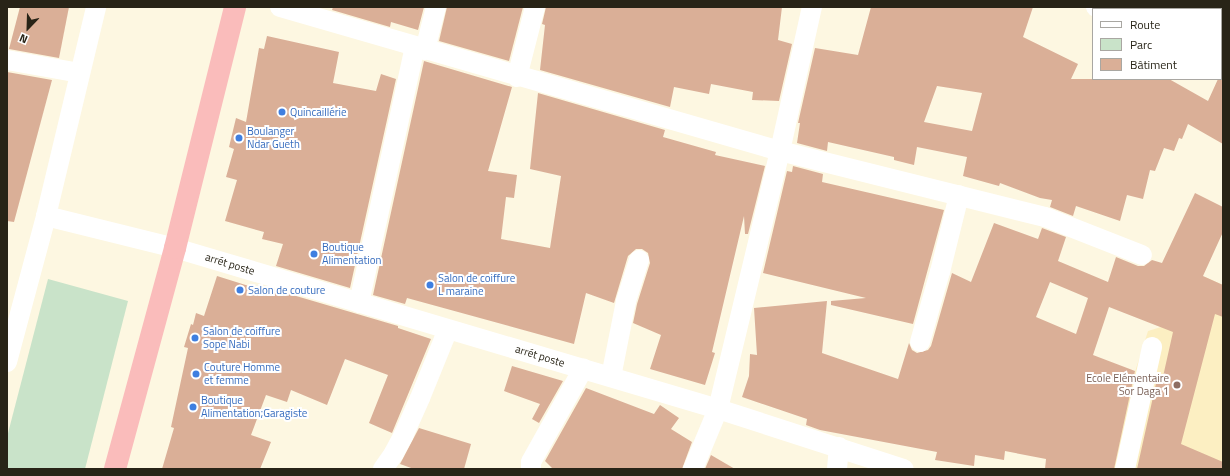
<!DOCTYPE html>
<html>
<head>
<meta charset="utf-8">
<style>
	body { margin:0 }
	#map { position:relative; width:1230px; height:476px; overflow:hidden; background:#fdf7e1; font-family:"Titillium Web",sans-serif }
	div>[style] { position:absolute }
	.built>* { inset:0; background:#fcefc2 }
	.green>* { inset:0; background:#c9e3c9 }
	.building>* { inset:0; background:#daaf97 }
	.minor>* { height:20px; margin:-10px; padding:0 10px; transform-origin:10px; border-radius:10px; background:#fff }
	.trunk>* { height:22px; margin:-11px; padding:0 11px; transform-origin:11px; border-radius:11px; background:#fabcbb }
	.dots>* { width:11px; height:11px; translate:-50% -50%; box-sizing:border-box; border:2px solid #fff; border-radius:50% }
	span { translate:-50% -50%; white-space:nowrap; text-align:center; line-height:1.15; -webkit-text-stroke:4px #fff; paint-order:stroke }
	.shop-label { font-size:11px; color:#366cbe }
	.left { translate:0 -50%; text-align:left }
	.street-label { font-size:11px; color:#282417 }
	.education-label { font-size:11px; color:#785e54 }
	.right { translate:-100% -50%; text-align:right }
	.frame { position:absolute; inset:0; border:8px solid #282417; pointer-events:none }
	.legend { position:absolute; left:1092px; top:8px; width:130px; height:72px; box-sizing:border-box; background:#fff; border:1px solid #a9a7a2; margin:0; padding:5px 7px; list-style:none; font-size:12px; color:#282417 }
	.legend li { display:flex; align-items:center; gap:8px; height:20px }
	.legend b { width:20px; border:1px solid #a9a7a2 }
	.north { position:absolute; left:8px; top:8px; width:40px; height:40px; -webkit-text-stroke:3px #fff; paint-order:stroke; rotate:203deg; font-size:11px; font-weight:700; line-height:16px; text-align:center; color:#282417 }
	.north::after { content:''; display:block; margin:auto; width:14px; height:18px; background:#282417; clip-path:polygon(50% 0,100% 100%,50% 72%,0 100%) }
</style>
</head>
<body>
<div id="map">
	<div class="built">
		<i style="clip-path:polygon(1205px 277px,1223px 285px,1223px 469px,1112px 469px,1126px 400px,1148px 331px,1161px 327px,1194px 305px)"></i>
	</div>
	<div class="green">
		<i style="clip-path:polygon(48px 279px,128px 301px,85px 469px,7px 469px,7px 437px)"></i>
	</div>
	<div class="building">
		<i style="clip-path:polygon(20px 7px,69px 7px,59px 58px,9px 49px)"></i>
		<i style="clip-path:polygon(333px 7px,424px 7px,418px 30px,391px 22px,390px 27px,332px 10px)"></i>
		<i style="clip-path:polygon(447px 7px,523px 7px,509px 61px,439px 41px)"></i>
		<i style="clip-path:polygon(546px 7px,782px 7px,778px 40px,792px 44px,779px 101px,752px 100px,753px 92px,711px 84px,709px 94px,674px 87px,670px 107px,540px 70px,545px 25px,542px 24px)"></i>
		<i style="clip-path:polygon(evenodd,871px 7px,1033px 7px,1023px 37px,1078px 64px,1071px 79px,1169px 79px,1208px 101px,1218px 79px,1221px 79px,1223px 68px,1223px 144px,1188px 124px,1182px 139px,1179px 138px,1174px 151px,1164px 148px,1155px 171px,1150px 170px,1143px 199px,1127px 195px,1120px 221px,1076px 206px,1073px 216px,1050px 207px,1052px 200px,1040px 198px,1000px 183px,999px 186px,963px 176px,967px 157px,917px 147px,914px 165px,894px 160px,894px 157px,828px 142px,827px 151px,797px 143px,800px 123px,798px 123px,815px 48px,858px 55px,871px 7px,937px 86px,982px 93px,972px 131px,924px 122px,937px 86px)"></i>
		<i style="clip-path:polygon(267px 36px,339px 52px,333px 83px,376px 91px,381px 74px,396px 79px,350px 288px,276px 266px,283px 244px,262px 239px,264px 232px,225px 221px,237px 180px,226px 177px,234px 149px,229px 147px,236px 118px,246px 122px,259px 48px,264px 49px)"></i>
		<i style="clip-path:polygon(424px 61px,512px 87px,488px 171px,517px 175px,514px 198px,506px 197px,501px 239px,550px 248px,561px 176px,530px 169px,538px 93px,665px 130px,663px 137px,716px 152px,715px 155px,765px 166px,748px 234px,745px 234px,744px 216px,712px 352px,715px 353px,705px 385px,650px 369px,661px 335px,633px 323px,637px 304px,650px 263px,648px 253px,642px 249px,636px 249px,628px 256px,614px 303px,586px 293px,574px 344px,407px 298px,405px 304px,373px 295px)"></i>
		<i style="clip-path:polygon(7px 72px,52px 80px,14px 222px,7px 221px)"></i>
		<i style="clip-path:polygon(793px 166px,823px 174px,822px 182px,944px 210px,913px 324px,831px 305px,831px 301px,866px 298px,763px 273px,787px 171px,792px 172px)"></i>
		<i style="clip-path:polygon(evenodd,1195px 193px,1223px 207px,1223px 232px,1203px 276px,1223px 285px,1223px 317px,1215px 314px,1181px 444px,1223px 462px,1223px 469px,1137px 469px,1157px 379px,1162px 381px,1173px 332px,1109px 307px,1093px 355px,1135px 371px,1114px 469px,1045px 469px,1046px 459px,1005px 451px,1004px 460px,975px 455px,974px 466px,935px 460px,937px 452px,820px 430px,806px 425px,807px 419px,742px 397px,749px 376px,750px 354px,757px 355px,754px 308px,827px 301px,822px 353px,898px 379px,909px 343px,912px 350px,917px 353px,928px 350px,931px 346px,952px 273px,971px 282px,994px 223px,1038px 239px,1042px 228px,1066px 237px,1058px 261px,1108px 282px,1116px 257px,1138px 266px,1144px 266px,1152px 260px,1162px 263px,1195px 193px,1050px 282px,1088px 298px,1076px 334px,1036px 317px,1050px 282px)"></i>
		<i style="clip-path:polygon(217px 276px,268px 292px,269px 288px,398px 326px,398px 328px,431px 339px,392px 433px,369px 423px,388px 375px,345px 359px,327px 405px,291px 390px,287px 402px,266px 395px,251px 435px,271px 442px,260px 469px,162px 469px,174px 428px,171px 427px,188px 348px,184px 347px,191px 324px,193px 325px,196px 313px,204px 316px)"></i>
		<i style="clip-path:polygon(512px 366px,563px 381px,539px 423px,532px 419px,540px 404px,504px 391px)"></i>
		<i style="clip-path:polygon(586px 388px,654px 414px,660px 405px,679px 418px,671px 429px,692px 442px,682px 469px,553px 469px,545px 461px)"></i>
		<i style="clip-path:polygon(419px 428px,471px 444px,464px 469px,414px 469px,400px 464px)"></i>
		<i style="clip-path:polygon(711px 455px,735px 469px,705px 469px)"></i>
	</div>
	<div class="minor">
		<i style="left:280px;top:7px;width:520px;rotate:16.07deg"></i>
		<i style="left:780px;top:151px;width:273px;rotate:14deg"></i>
		<i style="left:1045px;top:217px;width:104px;rotate:21.4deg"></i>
		<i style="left:1096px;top:7px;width:7px;rotate:16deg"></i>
		<i style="left:1221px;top:44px;width:2px;rotate:27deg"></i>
		<i style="left:425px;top:50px;width:44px;rotate:-75.7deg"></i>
		<i style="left:7px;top:60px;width:74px;rotate:10.1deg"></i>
		<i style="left:517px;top:77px;width:72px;rotate:-75.6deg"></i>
		<i style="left:46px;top:216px;width:133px;rotate:13.9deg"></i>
		<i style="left:175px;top:248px;width:566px;rotate:16.52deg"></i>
		<i style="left:718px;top:409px;width:195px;rotate:17.9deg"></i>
		<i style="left:359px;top:303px;width:262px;rotate:-77.7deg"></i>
		<i style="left:920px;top:342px;width:73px;rotate:-74.1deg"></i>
		<i style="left:940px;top:272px;width:79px;rotate:-76.1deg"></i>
		<i style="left:7px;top:362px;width:151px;rotate:-75deg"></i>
		<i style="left:46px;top:216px;width:215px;rotate:-76.5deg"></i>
		<i style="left:611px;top:377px;width:77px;rotate:-78.8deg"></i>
		<i style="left:626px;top:301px;width:43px;rotate:-72.4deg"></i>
		<i style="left:383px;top:469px;width:19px;rotate:-55deg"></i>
		<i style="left:394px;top:453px;width:21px;rotate:-62deg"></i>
		<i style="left:404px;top:434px;width:39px;rotate:-66deg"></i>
		<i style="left:420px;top:398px;width:74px;rotate:-67.9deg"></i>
		<i style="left:531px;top:469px;width:7px;rotate:-90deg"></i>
		<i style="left:531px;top:462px;width:107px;rotate:-60.8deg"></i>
		<i style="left:693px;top:469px;width:65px;rotate:-67.4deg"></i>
		<i style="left:718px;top:409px;width:265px;rotate:-76.5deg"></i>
		<i style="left:780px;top:151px;width:148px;rotate:-77.5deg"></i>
		<i style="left:837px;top:469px;width:22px;rotate:-85deg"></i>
		<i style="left:1125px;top:469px;width:125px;rotate:-77.5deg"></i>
	</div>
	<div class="trunk">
		<i style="left:115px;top:469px;width:229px;rotate:-74.8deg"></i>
		<i style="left:175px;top:248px;width:248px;rotate:-76deg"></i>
	</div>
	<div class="dots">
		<i style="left:282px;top:112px;background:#3f7fe0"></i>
		<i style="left:239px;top:138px;background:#3f7fe0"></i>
		<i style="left:314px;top:254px;background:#3f7fe0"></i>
		<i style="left:430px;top:285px;background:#3f7fe0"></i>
		<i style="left:240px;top:290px;background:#3f7fe0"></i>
		<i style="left:195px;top:338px;background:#3f7fe0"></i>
		<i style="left:196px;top:374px;background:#3f7fe0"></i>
		<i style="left:1177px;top:385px;background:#8d6e63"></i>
		<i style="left:193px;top:407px;background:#3f7fe0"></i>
	</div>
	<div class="shop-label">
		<span class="left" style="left:290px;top:112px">Quincaillérie</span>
		<span class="left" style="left:247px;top:138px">Boulanger<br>Ndar Gueth</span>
		<span class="left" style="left:322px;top:254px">Boutique<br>Alimentation</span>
		<span class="left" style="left:438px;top:285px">Salon de coiffure<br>L maraine</span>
		<span class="left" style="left:248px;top:290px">Salon de couture</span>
		<span class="left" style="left:203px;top:338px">Salon de coiffure<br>Sope Nabi</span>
		<span class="left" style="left:204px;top:374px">Couture Homme<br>et femme</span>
		<span class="left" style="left:201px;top:407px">Boutique<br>Alimentation;Garagiste</span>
	</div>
	<div class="street-label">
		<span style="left:230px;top:264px;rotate:17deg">arrét poste</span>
		<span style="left:540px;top:356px;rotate:17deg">arrét poste</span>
	</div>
	<div class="education-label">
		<span class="right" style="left:1169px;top:385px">Ecole Elémentaire<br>Sor Daga 1</span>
	</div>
	<div class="frame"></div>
	<ul class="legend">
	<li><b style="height:5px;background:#fff"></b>Route</li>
	<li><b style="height:11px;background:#c9e3c9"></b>Parc</li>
	<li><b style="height:11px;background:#daaf97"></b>Bâtiment</li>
	</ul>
	<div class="north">N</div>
</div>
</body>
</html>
